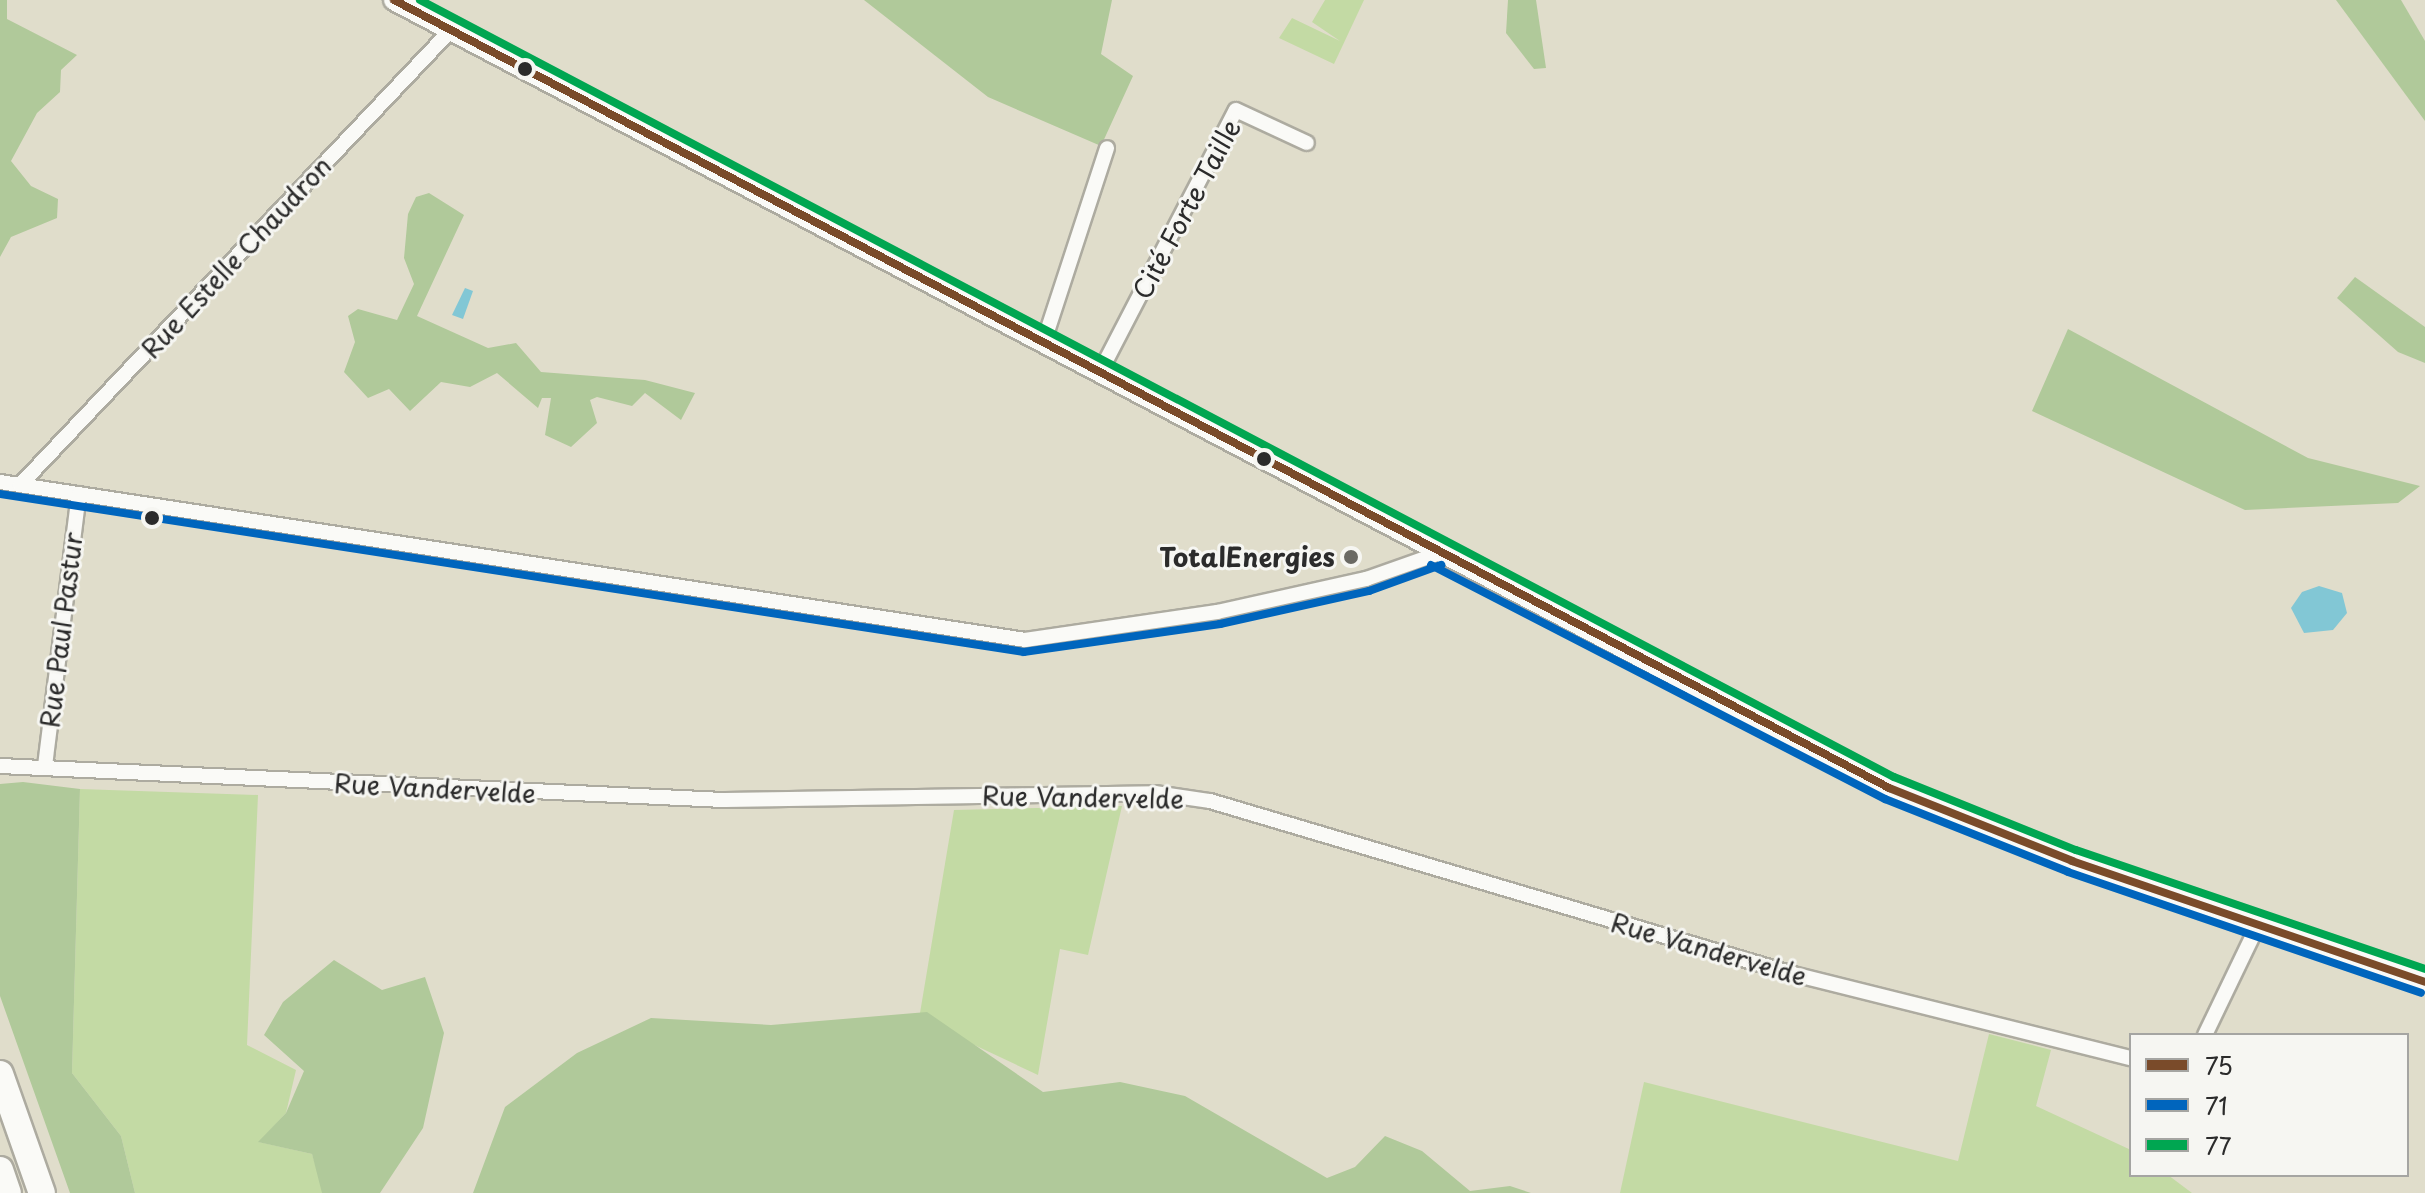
<!DOCTYPE html>
<html>
<head>
<meta charset="utf-8">
<style>
	body { margin:0 }
	#map { position:relative; width:2425px; height:1193px; overflow:hidden; background:#e0ddcb; font-family:"Playpen Sans",sans-serif }
	div>[style] { position:absolute }
	.green>* { inset:0; background:#c3daa4 }
	.forest>* { inset:0; background:#b0c99a }
	.water>* { inset:0; background:#82c7d5 }
	.roads { filter:drop-shadow(2px 0 #adaba0) drop-shadow(-2px 0 #adaba0) drop-shadow(0 2px #adaba0) drop-shadow(0 -2px #adaba0) }
	.street>* { height:14px; margin:-7px; padding:0 7px; transform-origin:7px; border-radius:7px; background:#fafaf7 }
	.secondary>* { height:20px; margin:-10px; padding:0 10px; transform-origin:10px; border-radius:10px; background:#fafaf7 }
	.highway>* { height:26px; margin:-13px; padding:0 13px; transform-origin:13px; border-radius:13px; background:#fafaf7 }
	.bus-1>* { height:8px; margin:-4px; padding:0 4px; transform-origin:4px; border-radius:4px; background:#7a4b2a }
	.bus-2>* { height:8px; margin:-4px; padding:0 4px; transform-origin:4px; border-radius:4px; background:#0065bd }
	.bus-3>* { height:8px; margin:-4px; padding:0 4px; transform-origin:4px; border-radius:4px; background:#00a651 }
	.dots>* { width:22px; height:22px; translate:-50% -50%; box-sizing:border-box; border:4px solid #f6f6f2; border-radius:50% }
	span { translate:-50% -50%; white-space:nowrap; text-align:center; line-height:1.15; -webkit-text-stroke:6px #f6f6f2; paint-order:stroke }
	.street-label { font-size:26px; color:#2b2b2b }
	.poi-label { font-size:26px; color:#2b2b2b; font-weight:700 }
	.right { translate:-100% -50%; text-align:right }
	.legend { position:absolute; left:2129px; top:1033px; width:280px; height:144px; box-sizing:border-box; background:#f6f6f2; border:2px solid #a5a5a2; margin:0; padding:10px 14px; list-style:none; font-size:24px; color:#2b2b2b }
	.legend li { display:flex; align-items:center; gap:16px; height:40px }
	.legend b { width:40px; border:2px solid #a5a5a2 }
</style>
</head>
<body>
<div id="map">
	<div class="green">
		<i style="clip-path:polygon(1325px 0,1364px 0,1334px 64px,1279px 38px,1292px 18px,1340px 41px,1312px 22px)"></i>
		<i style="clip-path:polygon(80px 789px,258px 795px,247px 1045px,296px 1070px,286px 1113px,259px 1142px,312px 1154px,324px 1193px,135px 1193px,121px 1136px,72px 1073px)"></i>
		<i style="clip-path:polygon(1122px 806px,1088px 955px,1060px 949px,1038px 1075px,919px 1019px,954px 810px)"></i>
		<i style="clip-path:polygon(1989px 1034px,2051px 1050px,2036px 1106px,2131px 1150px,2131px 1175px,2168px 1175px,2192px 1193px,1620px 1193px,1644px 1082px,1958px 1161px)"></i>
	</div>
	<div class="forest">
		<i style="clip-path:polygon(0 0,7px 0,7px 19px,77px 55px,61px 70px,60px 92px,37px 113px,11px 161px,31px 186px,58px 199px,57px 218px,11px 237px,0 257px)"></i>
		<i style="clip-path:polygon(864px 0,1112px 0,1101px 54px,1133px 76px,1101px 146px,988px 97px)"></i>
		<i style="clip-path:polygon(1508px 0,1536px 0,1546px 68px,1534px 69px,1506px 33px)"></i>
		<i style="clip-path:polygon(2336px 0,2401px 0,2425px 41px,2425px 121px)"></i>
		<i style="clip-path:polygon(429px 193px,464px 215px,417px 316px,488px 348px,516px 343px,541px 372px,645px 380px,695px 393px,681px 420px,645px 393px,632px 406px,597px 397px,590px 400px,597px 423px,571px 447px,545px 435px,551px 398px,542px 398px,538px 408px,497px 373px,470px 387px,441px 382px,410px 411px,389px 389px,368px 398px,344px 372px,355px 342px,348px 316px,358px 309px,397px 320px,414px 284px,404px 258px,408px 214px,416px 197px)"></i>
		<i style="clip-path:polygon(2355px 277px,2425px 327px,2425px 363px,2398px 352px,2337px 298px)"></i>
		<i style="clip-path:polygon(2068px 329px,2308px 458px,2420px 486px,2398px 503px,2245px 510px,2032px 411px)"></i>
		<i style="clip-path:polygon(23px 782px,80px 789px,72px 1073px,121px 1136px,135px 1193px,70px 1193px,0 996px,0 784px)"></i>
		<i style="clip-path:polygon(334px 960px,382px 990px,425px 977px,444px 1033px,423px 1128px,380px 1193px,322px 1193px,312px 1154px,258px 1142px,286px 1113px,304px 1071px,264px 1035px,283px 1002px)"></i>
		<i style="clip-path:polygon(927px 1012px,1043px 1092px,1120px 1082px,1185px 1096px,1327px 1178px,1355px 1167px,1385px 1136px,1422px 1151px,1470px 1191px,1510px 1186px,1531px 1193px,473px 1193px,505px 1107px,577px 1053px,651px 1018px,771px 1025px)"></i>
	</div>
	<div class="water">
		<i style="clip-path:polygon(465px 288px,473px 291px,463px 319px,452px 315px)"></i>
		<i style="clip-path:polygon(2319px 586px,2342px 593px,2347px 613px,2333px 630px,2304px 633px,2291px 608px,2302px 592px)"></i>
	</div>
	<div class="roads">
		<div class="street">
			<i style="left:1043px;top:344px;width:206px;rotate:-71.9deg"></i>
			<i style="left:1099px;top:374px;width:297px;rotate:-62.6deg"></i>
			<i style="left:1236px;top:110px;width:78px;rotate:24.9deg"></i>
			<i style="left:0;top:482px;width:1037px;rotate:8.76deg"></i>
			<i style="left:1025px;top:640px;width:194px;rotate:-8.3deg"></i>
			<i style="left:1217px;top:612px;width:153px;rotate:-12.5deg"></i>
			<i style="left:1366px;top:579px;width:75px;rotate:-19.4deg"></i>
			<i style="left:20px;top:485px;width:627px;rotate:-46.55deg"></i>
			<i style="left:0;top:766px;width:726px;rotate:2.69deg"></i>
			<i style="left:725px;top:800px;width:430px;rotate:-0.9deg"></i>
			<i style="left:1155px;top:793px;width:56px;rotate:8.3deg"></i>
			<i style="left:1210px;top:801px;width:608px;rotate:16.53deg"></i>
			<i style="left:1793px;top:974px;width:348px;rotate:14deg"></i>
			<i style="left:45px;top:766px;width:274px;rotate:-82.9deg"></i>
			<i style="left:2205px;top:1035px;width:122px;rotate:-64.3deg"></i>
		</div>
		<div class="secondary">
			<i style="left:394px;top:0;width:1690px;rotate:27.79deg"></i>
			<i style="left:1889px;top:788px;width:197px;rotate:21.7deg"></i>
			<i style="left:2072px;top:861px;width:373px;rotate:18.9deg"></i>
		</div>
		<div class="highway">
			<i style="left:0;top:1074px;width:126px;rotate:70.6deg"></i>
			<i style="left:0;top:1170px;width:24px;rotate:71deg"></i>
		</div>
	</div>
	<div class="bus-1">
		<i style="left:394px;top:0;width:1690px;rotate:27.79deg"></i>
		<i style="left:1889px;top:788px;width:197px;rotate:21.7deg"></i>
		<i style="left:2072px;top:861px;width:373px;rotate:18.9deg"></i>
	</div>
	<div class="bus-2">
		<i style="left:0;top:494px;width:1036px;rotate:8.77deg"></i>
		<i style="left:1024px;top:652px;width:198px;rotate:-8.1deg"></i>
		<i style="left:1220px;top:624px;width:153px;rotate:-12.5deg"></i>
		<i style="left:1369px;top:591px;width:77px;rotate:-19.9deg"></i>
		<i style="left:1431px;top:565px;width:511px;rotate:27.27deg"></i>
		<i style="left:1885px;top:799px;width:197px;rotate:21.7deg"></i>
		<i style="left:2068px;top:872px;width:373px;rotate:18.9deg"></i>
	</div>
	<div class="bus-3">
		<i style="left:420px;top:0;width:1666px;rotate:27.8deg"></i>
		<i style="left:1894px;top:777px;width:196px;rotate:21.9deg"></i>
		<i style="left:2076px;top:850px;width:369px;rotate:18.8deg"></i>
	</div>
	<div class="dots">
		<i style="left:525px;top:69px;background:#2b2b2b"></i>
		<i style="left:1264px;top:459px;background:#2b2b2b"></i>
		<i style="left:152px;top:518px;background:#2b2b2b"></i>
		<i style="left:1351px;top:557px;background:#6a6963"></i>
	</div>
	<div class="street-label">
		<span style="left:1186px;top:209px;rotate:-62deg">Cité Forte Taille</span>
		<span style="left:236px;top:257px;rotate:-47deg">Rue Estelle Chaudron</span>
		<span style="left:61px;top:630px;rotate:-83deg">Rue Paul Pastur</span>
		<span style="left:435px;top:788px;rotate:3deg">Rue Vandervelde</span>
		<span style="left:1083px;top:797px;rotate:1deg">Rue Vandervelde</span>
		<span style="left:1709px;top:949px;rotate:16deg">Rue Vandervelde</span>
	</div>
	<div class="poi-label">
		<span class="right" style="left:1335px;top:557px">TotalEnergies</span>
	</div>
	<ul class="legend">
	<li><b style="height:10px;background:#7a4b2a"></b>75</li>
	<li><b style="height:10px;background:#0065bd"></b>71</li>
	<li><b style="height:10px;background:#00a651"></b>77</li>
	</ul>
</div>
</body>
</html>
